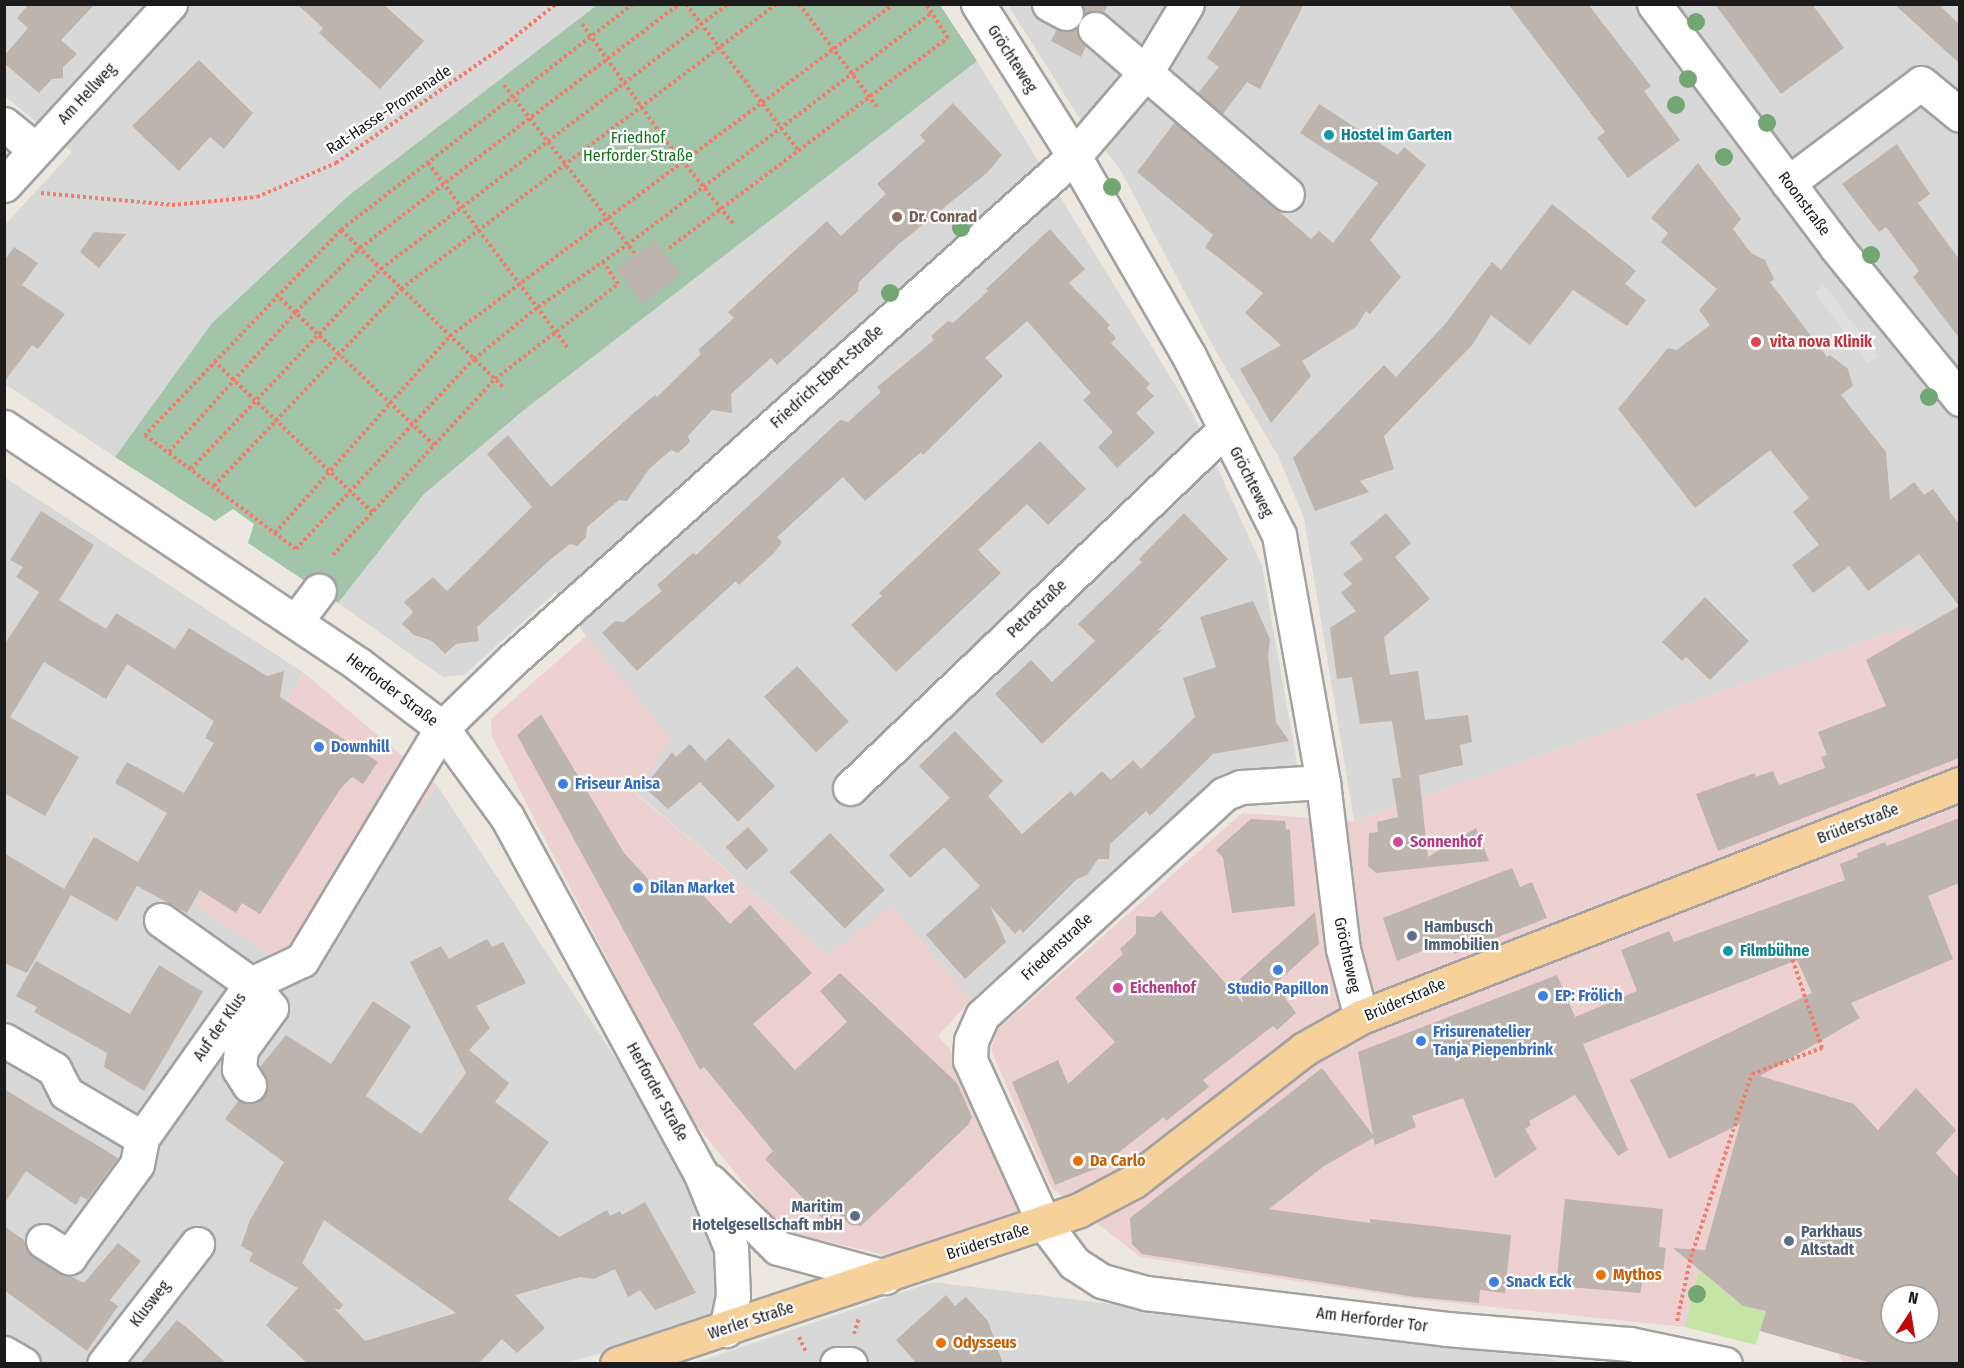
<!DOCTYPE html>
<html>
<head>
<meta charset="utf-8">
<style>
	body { margin:0 }
	#map { position:relative; width:1964px; height:1368px; overflow:hidden; background:#ece8e0; font-family:"Fira Sans Condensed",sans-serif }
	div>[style] { position:absolute }
	.residential>* { inset:0; background:#d9d8d8 }
	.commercial>* { inset:0; background:#edd1d0 }
	.grass>* { inset:0; background:#c5e5a7 }
	.cemetery>* { inset:0; background:#a2c4a8 }
	.parking>* { inset:0; background:#dfdfdf; transform-origin:0 0 }
	.building>* { inset:0; background:#bcb4ad; transform-origin:0 0 }
	.path>* { height:4px; margin-top:-2px; transform-origin:0; background:repeating-linear-gradient(90deg,#f47a6a 0 3px,transparent 0 6px) }
	.roads { filter:drop-shadow(2px 0 #a2a2a2) drop-shadow(-2px 0 #a2a2a2) drop-shadow(0 2px #a2a2a2) drop-shadow(0 -2px #a2a2a2) }
	.minor>* { height:33px; margin:-16.5px; padding:0 16.5px; transform-origin:16.5px; border-radius:16.5px; background:#fff }
	.major>* { height:33px; margin:-16.5px; padding:0 16.5px; transform-origin:16.5px; border-radius:16.5px; background:#f7d19a }
	.trees>* { width:18px; height:18px; margin:-9px; border-radius:50%; background:#72a773 }
	.dots>* { width:16px; height:16px; translate:-50% -50%; box-sizing:border-box; border:3px solid #fff; border-radius:50% }
	span { translate:-50% -50%; white-space:nowrap; text-align:center; line-height:1.15; -webkit-text-stroke:4.5px #fff; paint-order:stroke }
	.street-label { font-size:16px; color:#1b1b1b }
	.culture-label { font-size:16px; color:#0d838f; font-weight:700 }
	.left { translate:0 -50%; text-align:left }
	.park-label { font-size:16px; color:#0f7219 }
	.education-label { font-size:16px; color:#785e54; font-weight:700 }
	.health-label { font-size:16px; color:#be3a42; font-weight:700 }
	.shop-label { font-size:16px; color:#366cbe; font-weight:700 }
	.hotel-label { font-size:16px; color:#b23c85; font-weight:700 }
	.service-label { font-size:16px; color:#4e5e75; font-weight:700 }
	.right { translate:-100% -50%; text-align:right }
	.food-label { font-size:16px; color:#c56008; font-weight:700 }
	.frame { position:absolute; inset:0; border:6px solid #1b1b1b; pointer-events:none }
	.north { position:absolute; left:1880px; top:1284px; width:60px; height:60px; box-sizing:border-box; background:#fff; border:2px solid #a4a4a4; border-radius:50%; rotate:12deg; font-size:16px; font-weight:700; line-height:24px; text-align:center; color:#1b1b1b }
	.north::after { content:''; display:block; margin:auto; width:21px; height:27px; background:#be0b08; clip-path:polygon(50% 0,100% 100%,50% 72%,0 100%) }
</style>
</head>
<body>
<div id="map">
	<div class="residential">
		<i style="clip-path:polygon(5px 5px,597px 5px,348px 196px,212px 323px,115px 457px,5px 384px,4px 226px,72px 152px,5px 96px)"></i>
		<i style="clip-path:polygon(1008px 5px,1959px 5px,1959px 749px,1912px 625px,1354px 821px,1304px 518px,1278px 456px,1214px 348px,1120px 169px,1076px 113px)"></i>
		<i style="clip-path:polygon(977px 61px,1193px 414px,1262px 566px,1299px 774px,1138px 850px,971px 1000px,892px 907px,827px 955px,635px 792px,586px 636px,556px 592px,464px 675px,443px 677px,338px 603px,424px 494px,524px 410px)"></i>
		<i style="clip-path:polygon(4px 477px,304px 673px,253px 749px,281px 768px,196px 906px,299px 974px,437px 785px,691px 1174px,721px 1251px,714px 1320px,567px 1363px,5px 1363px)"></i>
		<i style="clip-path:polygon(933px 1282px,1549px 1358px,1563px 1363px,691px 1364px)"></i>
	</div>
	<div class="commercial">
		<i style="clip-path:polygon(evenodd,1912px 625px,1959px 752px,1959px 1363px,1843px 1363px,1839px 1355px,1897px 1149px,1854px 1104px,1754px 1075px,1685px 1327px,1414px 1299px,1140px 1257px,1051px 1187px,991px 1050px,997px 1030px,1242px 813px,1354px 821px,1912px 625px,1892px 1296px,1928px 1296px,1928px 1332px,1892px 1332px,1892px 1296px)"></i>
		<i style="clip-path:polygon(586px 636px,671px 738px,635px 793px,827px 955px,892px 906px,971px 1000px,938px 1036px,949px 1048px,1032px 1213px,893px 1257px,783px 1231px,688px 1115px,492px 737px,491px 719px)"></i>
		<i style="clip-path:polygon(304px 673px,437px 785px,299px 974px,196px 906px,280px 768px,253px 749px)"></i>
	</div>
	<div class="grass">
		<i style="clip-path:polygon(1699px 1270px,1743px 1306px,1766px 1311px,1756px 1345px,1685px 1327px)"></i>
	</div>
	<div class="cemetery">
		<i style="clip-path:polygon(597px 5px,940px 5px,977px 61px,524px 410px,424px 494px,338px 603px,248px 543px,254px 524px,233px 509px,215px 521px,115px 457px,212px 323px,348px 196px)"></i>
	</div>
	<div class="parking">
		<i style="left:1824px;top:285px;width:89px;height:12px;rotate:53deg"></i>
	</div>
	<div class="building">
		<i style="clip-path:polygon(29px 4px,95px 4px,61px 40px,77px 54px,63px 67px,63px 78px,52px 79px,39px 93px,4px 63px,4px 56px,28px 28px,17px 18px)"></i>
		<i style="clip-path:polygon(297px 4px,383px 4px,424px 41px,380px 89px,319px 33px,323px 28px)"></i>
		<i style="clip-path:polygon(1082px 4px,1108px 4px,1104px 13px,1084px 14px)"></i>
		<i style="clip-path:polygon(1242px 4px,1304px 4px,1260px 89px,1247px 82px,1223px 114px,1198px 93px,1219px 67px,1207px 58px)"></i>
		<i style="clip-path:polygon(1508px 4px,1588px 4px,1651px 86px,1644px 91px,1680px 140px,1628px 178px,1597px 138px,1605px 132px)"></i>
		<i style="clip-path:polygon(1715px 4px,1812px 4px,1844px 48px,1781px 94px)"></i>
		<i style="clip-path:polygon(1894px 4px,1938px 4px,1959px 24px,1959px 63px)"></i>
		<i style="clip-path:polygon(1077px 28px,1086px 46px,1081px 57px,1051px 41px,1057px 29px)"></i>
		<i style="clip-path:polygon(199px 60px,253px 113px,224px 149px,210px 137px,179px 171px,132px 126px)"></i>
		<i style="clip-path:polygon(953px 103px,1002px 155px,987px 173px,900px 243px,859px 282px,858px 291px,777px 365px,771px 358px,731px 394px,732px 413px,712px 410px,688px 436px,690px 442px,678px 453px,671px 450px,649px 469px,627px 501px,619px 500px,587px 527px,586px 537px,577px 546px,570px 544px,551px 559px,477px 627px,479px 641px,456px 644px,445px 654px,432px 641px,414px 635px,402px 624px,413px 612px,404px 602px,433px 577px,447px 591px,532px 507px,487px 454px,508px 435px,551px 487px,636px 411px,655px 395px,657px 397px,701px 354px,698px 350px,734px 318px,728px 312px,827px 221px,841px 236px,886px 194px,877px 184px,925px 141px,920px 135px)"></i>
		<i style="clip-path:polygon(1319px 104px,1398px 155px,1404px 147px,1426px 165px,1370px 240px,1401px 277px,1370px 314px,1366px 311px,1356px 327px,1302px 361px,1311px 376px,1271px 423px,1240px 369px,1281px 345px,1245px 313px,1263px 293px,1205px 247px,1213px 235px,1137px 172px,1175px 122px,1311px 239px,1319px 231px,1333px 243px,1378px 183px,1300px 133px)"></i>
		<i style="clip-path:polygon(1897px 144px,1930px 194px,1918px 203px,1959px 259px,1959px 338px,1913px 277px,1919px 271px,1886px 227px,1879px 232px,1842px 184px)"></i>
		<i style="clip-path:polygon(1698px 163px,1741px 219px,1733px 229px,1751px 253px,1765px 260px,1774px 279px,1770px 282px,1827px 357px,1830px 355px,1848px 369px,1853px 386px,1841px 395px,1886px 452px,1890px 500px,1914px 482px,1924px 495px,1933px 489px,1959px 524px,1959px 758px,1718px 851px,1696px 794px,1755px 773px,1756px 777px,1773px 771px,1779px 785px,1825px 768px,1821px 757px,1827px 755px,1818px 732px,1886px 706px,1866px 660px,1959px 606px,1919px 554px,1868px 591px,1849px 566px,1813px 593px,1792px 565px,1819px 545px,1793px 512px,1809px 498px,1770px 450px,1695px 508px,1618px 409px,1668px 348px,1677px 350px,1710px 325px,1699px 310px,1717px 289px,1661px 242px,1668px 233px,1651px 218px)"></i>
		<i style="clip-path:polygon(1552px 204px,1636px 271px,1625px 284px,1646px 300px,1627px 326px,1573px 290px,1530px 345px,1491px 315px,1473px 344px,1384px 436px,1394px 469px,1360px 481px,1369px 492px,1315px 511px,1293px 458px,1384px 365px,1396px 377px,1446px 323px,1492px 262px,1501px 270px)"></i>
		<i style="clip-path:polygon(1050px 229px,1085px 269px,1069px 283px,1110px 325px,1107px 328px,1116px 338px,1111px 343px,1150px 384px,1146px 388px,1154px 396px,1136px 413px,1155px 433px,1117px 468px,1098px 447px,1113px 432px,1083px 400px,1091px 393px,1027px 321px,985px 358px,1003px 376px,923px 455px,921px 452px,865px 501px,843px 477px,777px 537px,782px 542px,774px 553px,739px 585px,736px 581px,637px 671px,602px 633px,615px 621px,624px 622px,662px 591px,657px 585px,693px 553px,696px 555px,840px 420px,848px 422px,881px 392px,877px 387px,934px 340px,931px 336px,948px 321px,953px 323px,988px 291px,986px 289px)"></i>
		<i style="clip-path:polygon(94px 232px,126px 234px,99px 268px,80px 252px)"></i>
		<i style="left:655px;top:240px;width:43px;height:48px;rotate:53deg"></i>
		<i style="clip-path:polygon(14px 247px,38px 263px,22px 285px,65px 314px,38px 349px,32px 345px,4px 382px,4px 261px)"></i>
		<i style="clip-path:polygon(1040px 441px,1086px 489px,1048px 525px,1027px 504px,978px 550px,1001px 573px,896px 672px,851px 625px,882px 596px,879px 593px)"></i>
		<i style="clip-path:polygon(41px 511px,94px 545px,59px 600px,106px 629px,116px 613px,175px 649px,189px 628px,267px 676px,284px 671px,280px 697px,378px 762px,363px 784px,352px 777px,341px 788px,260px 914px,242px 903px,236px 913px,200px 890px,187px 913px,137px 886px,117px 921px,71px 895px,27px 973px,4px 963px,4px 853px,64px 889px,94px 837px,138px 862px,167px 813px,115px 783px,127px 762px,184px 793px,214px 743px,205px 738px,214px 721px,127px 664px,106px 699px,44px 662px,10px 717px,79px 757px,45px 816px,4px 793px,4px 645px,39px 592px,16px 577px,23px 567px,10px 560px)"></i>
		<i style="clip-path:polygon(1184px 513px,1228px 559px,1157px 631px,1163px 629px,1042px 744px,995px 694px,1031px 660px,1052px 682px,1095px 641px,1078px 624px,1142px 562px,1139px 559px)"></i>
		<i style="clip-path:polygon(1386px 513px,1411px 543px,1395px 557px,1430px 599px,1384px 637px,1390px 675px,1418px 671px,1425px 720px,1468px 715px,1472px 742px,1460px 745px,1463px 765px,1419px 775px,1428px 857px,1476px 828px,1489px 861px,1376px 873px,1368px 866px,1369px 833px,1378px 832px,1377px 822px,1398px 817px,1392px 779px,1401px 777px,1392px 721px,1360px 724px,1352px 677px,1337px 679px,1330px 628px,1356px 611px,1341px 593px,1352px 584px,1343px 574px,1363px 559px,1350px 543px)"></i>
		<i style="clip-path:polygon(1705px 597px,1749px 641px,1710px 680px,1686px 657px,1682px 661px,1662px 642px)"></i>
		<i style="clip-path:polygon(1253px 601px,1270px 639px,1268px 656px,1276px 722px,1289px 741px,1213px 754px,1150px 816px,1146px 811px,1110px 844px,1109px 859px,1098px 859px,1087px 875px,1077px 879px,1023px 933px,1020px 929px,1015px 934px,990px 906px,1006px 942px,965px 979px,926px 935px,980px 886px,944px 847px,910px 878px,889px 855px,950px 798px,919px 766px,955px 731px,1003px 781px,988px 796px,1022px 834px,1071px 791px,1075px 796px,1102px 771px,1111px 780px,1133px 760px,1141px 769px,1195px 717px,1183px 678px,1216px 667px,1200px 617px)"></i>
		<i style="left:797px;top:666px;width:76px;height:45px;rotate:47deg"></i>
		<i style="clip-path:polygon(541px 714px,624px 853px,658px 890px,668px 882px,680px 894px,692px 883px,730px 924px,750px 905px,812px 973px,753px 1024px,795px 1070px,847px 1022px,820px 991px,840px 973px,957px 1083px,972px 1117px,969px 1124px,861px 1226px,850px 1225px,837px 1212px,826px 1222px,765px 1159px,773px 1151px,704px 1067px,700px 1070px,517px 735px)"></i>
		<i style="clip-path:polygon(729px 738px,775px 786px,738px 822px,700px 782px,668px 809px,644px 787px,672px 752px,676px 757px,690px 744px,705px 761px)"></i>
		<i style="clip-path:polygon(evenodd,1959px 818px,1959px 883px,1928px 896px,1953px 959px,1851px 1003px,1860px 1018px,1760px 1076px,1854px 1104px,1878px 1130px,1916px 1088px,1956px 1130px,1936px 1153px,1959px 1178px,1959px 1364px,1875px 1364px,1760px 1331px,1766px 1311px,1743px 1306px,1673px 1248px,1705px 1250px,1740px 1124px,1669px 1159px,1630px 1080px,1812px 993px,1797px 960px,1583px 1044px,1628px 1150px,1618px 1156px,1575px 1095px,1529px 1121px,1531px 1125px,1525px 1129px,1537px 1149px,1495px 1178px,1463px 1098px,1412px 1116px,1416px 1127px,1375px 1145px,1373px 1138px,1324px 1166px,1269px 1209px,1370px 1223px,1370px 1219px,1511px 1235px,1505px 1293px,1480px 1290px,1479px 1303px,1415px 1297px,1142px 1254px,1132px 1244px,1130px 1218px,1322px 1068px,1373px 1135px,1358px 1052px,1557px 975px,1575px 1017px,1637px 991px,1621px 950px,1669px 931px,1674px 942px,1845px 880px,1840px 864px,1858px 857px,1856px 854px,1885px 842px,1887px 846px,1959px 818px,1892px 1296px,1928px 1296px,1928px 1332px,1892px 1332px,1892px 1296px)"></i>
		<i style="clip-path:polygon(1251px 819px,1285px 821px,1286px 830px,1290px 829px,1295px 906px,1232px 913px,1223px 858px,1216px 850px)"></i>
		<i style="left:748px;top:827px;width:31px;height:30px;rotate:48deg"></i>
		<i style="left:830px;top:833px;width:79px;height:56px;rotate:46deg"></i>
		<i style="clip-path:polygon(1512px 868px,1520px 887px,1532px 882px,1547px 918px,1454px 954px,1449px 940px,1397px 961px,1383px 918px)"></i>
		<i style="clip-path:polygon(1161px 911px,1243px 1003px,1240px 979px,1315px 912px,1319px 944px,1275px 984px,1296px 1013px,1277px 1030px,1273px 1026px,1203px 1080px,1209px 1087px,1166px 1121px,1164px 1117px,1100px 1167px,1055px 1185px,1012px 1082px,1058px 1060px,1068px 1084px,1115px 1042px,1075px 998px,1123px 954px,1120px 949px,1136px 934px,1136px 916px,1154px 917px)"></i>
		<i style="clip-path:polygon(evenodd,487px 939px,492px 947px,503px 942px,526px 983px,476px 1006px,490px 1028px,469px 1050px,509px 1083px,495px 1102px,549px 1142px,508px 1199px,559px 1237px,607px 1210px,610px 1216px,620px 1211px,622px 1215px,645px 1202px,696px 1293px,655px 1310px,640px 1290px,628px 1297px,615px 1269px,594px 1279px,580px 1277px,515px 1295px,545px 1328px,517px 1353px,502px 1339px,481px 1361px,471px 1364px,308px 1364px,266px 1325px,298px 1288px,249px 1261px,253px 1253px,241px 1246px,250px 1220px,284px 1162px,225px 1119px,239px 1100px,250px 1104px,265px 1094px,268px 1084px,260px 1067px,286px 1035px,331px 1064px,373px 1001px,411px 1026px,366px 1096px,421px 1134px,466px 1073px,410px 962px,441px 946px,449px 959px,487px 939px,324px 1220px,456px 1313px,365px 1341px,334px 1308px,339px 1310px,343px 1305px,302px 1263px,324px 1220px)"></i>
		<i style="clip-path:polygon(36px 961px,130px 1014px,159px 965px,203px 992px,144px 1091px,104px 1067px,107px 1053px,34px 1012px,37px 1007px,16px 996px)"></i>
		<i style="clip-path:polygon(4px 1089px,118px 1158px,87px 1200px,81px 1196px,76px 1205px,26px 1171px,4px 1204px)"></i>
		<i style="clip-path:polygon(1565px 1199px,1663px 1209px,1659px 1247px,1666px 1248px,1662px 1280px,1643px 1278px,1640px 1293px,1556px 1286px)"></i>
		<i style="clip-path:polygon(4px 1226px,24px 1240px,33px 1257px,84px 1283px,118px 1243px,141px 1261px,110px 1300px,118px 1306px,87px 1351px,4px 1290px)"></i>
		<i style="clip-path:polygon(946px 1295px,955px 1306px,966px 1297px,988px 1321px,1003px 1364px,917px 1364px,896px 1340px)"></i>
		<i style="clip-path:polygon(177px 1320px,192px 1332px,227px 1364px,140px 1364px)"></i>
	</div>
	<div class="path">
		<i style="left:633px;top:4px;width:369px;rotate:142.3deg"></i>
		<i style="left:341px;top:230px;width:284px;rotate:133.7deg"></i>
		<i style="left:145px;top:435px;width:189px;rotate:37.1deg"></i>
		<i style="left:296px;top:549px;width:260px;rotate:-46.9deg"></i>
		<i style="left:474px;top:359px;width:82px;rotate:-39.1deg"></i>
		<i style="left:538px;top:307px;width:108px;rotate:-34.9deg"></i>
		<i style="left:627px;top:245px;width:383px;rotate:-37.3deg"></i>
		<i style="left:932px;top:13px;width:11px;rotate:-124deg"></i>
		<i style="left:686px;top:4px;width:184px;rotate:52.5deg"></i>
		<i style="left:799px;top:4px;width:131px;rotate:52.8deg"></i>
		<i style="left:582px;top:24px;width:139px;rotate:54.4deg"></i>
		<i style="left:663px;top:137px;width:114px;rotate:51deg"></i>
		<i style="left:504px;top:85px;width:215px;rotate:52.2deg"></i>
		<i style="left:428px;top:163px;width:231px;rotate:52.9deg"></i>
		<i style="left:41px;top:193px;width:132px;rotate:5.2deg"></i>
		<i style="left:172px;top:205px;width:85px;rotate:-5.4deg"></i>
		<i style="left:257px;top:197px;width:86px;rotate:-23.3deg"></i>
		<i style="left:336px;top:163px;width:201px;rotate:-34.9deg"></i>
		<i style="left:501px;top:48px;width:70px;rotate:-38.7deg"></i>
		<i style="left:341px;top:230px;width:228px;rotate:44.1deg"></i>
		<i style="left:669px;top:248px;width:349px;rotate:-37deg"></i>
		<i style="left:948px;top:38px;width:30px;rotate:-123deg"></i>
		<i style="left:276px;top:294px;width:220px;rotate:43.7deg"></i>
		<i style="left:214px;top:361px;width:219px;rotate:43.7deg"></i>
		<i style="left:169px;top:452px;width:189px;rotate:-47.8deg"></i>
		<i style="left:296px;top:312px;width:91px;rotate:-45deg"></i>
		<i style="left:360px;top:248px;width:402px;rotate:-37.4deg"></i>
		<i style="left:191px;top:469px;width:276px;rotate:-46.5deg"></i>
		<i style="left:381px;top:269px;width:437px;rotate:-37.4deg"></i>
		<i style="left:214px;top:486px;width:272px;rotate:-46.5deg"></i>
		<i style="left:401px;top:289px;width:472px;rotate:-37.2deg"></i>
		<i style="left:275px;top:533px;width:264px;rotate:-48.4deg"></i>
		<i style="left:450px;top:336px;width:554px;rotate:-36.79deg"></i>
		<i style="left:333px;top:555px;width:239px;rotate:-47.4deg"></i>
		<i style="left:495px;top:379px;width:155px;rotate:-37.7deg"></i>
		<i style="left:618px;top:284px;width:27px;rotate:-124deg"></i>
		<i style="left:1677px;top:1321px;width:66px;rotate:-77.7deg"></i>
		<i style="left:1691px;top:1257px;width:193px;rotate:-71.6deg"></i>
		<i style="left:1752px;top:1074px;width:75px;rotate:-20.4deg"></i>
		<i style="left:1822px;top:1048px;width:114px;rotate:-108.4deg"></i>
		<i style="left:854px;top:1334px;width:17px;rotate:-73deg"></i>
		<i style="left:799px;top:1337px;width:17px;rotate:65deg"></i>
	</div>
	<div class="roads">
		<div class="minor">
			<i style="left:978px;top:4px;width:180px;rotate:57.7deg"></i>
			<i style="left:1074px;top:156px;width:231px;rotate:60.1deg"></i>
			<i style="left:1189px;top:356px;width:200px;rotate:63.3deg"></i>
			<i style="left:1279px;top:535px;width:251px;rotate:79.9deg"></i>
			<i style="left:1323px;top:782px;width:168px;rotate:83.2deg"></i>
			<i style="left:1343px;top:949px;width:70px;rotate:75.2deg"></i>
			<i style="left:1049px;top:4px;width:19px;rotate:28deg"></i>
			<i style="left:1654px;top:4px;width:305px;rotate:53.1deg"></i>
			<i style="left:1837px;top:248px;width:195px;rotate:50.8deg"></i>
			<i style="left:1095px;top:29px;width:253px;rotate:40.7deg"></i>
			<i style="left:4px;top:124px;width:41px;rotate:39.1deg"></i>
			<i style="left:1788px;top:183px;width:166px;rotate:-36.9deg"></i>
			<i style="left:1921px;top:83px;width:50px;rotate:39.4deg"></i>
			<i style="left:4px;top:185px;width:246px;rotate:-47.5deg"></i>
			<i style="left:4px;top:427px;width:426px;rotate:33.8deg"></i>
			<i style="left:358px;top:664px;width:106px;rotate:37.3deg"></i>
			<i style="left:442px;top:728px;width:110px;rotate:53.9deg"></i>
			<i style="left:507px;top:817px;width:404px;rotate:61.5deg"></i>
			<i style="left:700px;top:1172px;width:82px;rotate:67.8deg"></i>
			<i style="left:731px;top:1248px;width:48px;rotate:87.6deg"></i>
			<i style="left:733px;top:1296px;width:35px;rotate:102deg"></i>
			<i style="left:296px;top:621px;width:38px;rotate:-53deg"></i>
			<i style="left:1323px;top:782px;width:82px;rotate:176.5deg"></i>
			<i style="left:1241px;top:787px;width:18px;rotate:158deg"></i>
			<i style="left:1224px;top:794px;width:328px;rotate:137.5deg"></i>
			<i style="left:982px;top:1016px;width:27px;rotate:114deg"></i>
			<i style="left:971px;top:1041px;width:19px;rotate:93deg"></i>
			<i style="left:970px;top:1060px;width:179px;rotate:65.6deg"></i>
			<i style="left:1044px;top:1223px;width:50px;rotate:53.1deg"></i>
			<i style="left:1074px;top:1263px;width:33px;rotate:33deg"></i>
			<i style="left:1102px;top:1281px;width:46px;rotate:15.3deg"></i>
			<i style="left:1146px;top:1293px;width:303px;rotate:6.8deg"></i>
			<i style="left:1447px;top:1329px;width:184px;rotate:4.7deg"></i>
			<i style="left:1630px;top:1344px;width:97px;rotate:11.9deg"></i>
			<i style="left:850px;top:788px;width:518px;rotate:-43.75deg"></i>
			<i style="left:161px;top:920px;width:110px;rotate:35.4deg"></i>
			<i style="left:251px;top:984px;width:31px;rotate:50deg"></i>
			<i style="left:271px;top:1008px;width:51px;rotate:126.2deg"></i>
			<i style="left:241px;top:1049px;width:20px;rotate:96deg"></i>
			<i style="left:239px;top:1069px;width:19px;rotate:58deg"></i>
			<i style="left:4px;top:1040px;width:58px;rotate:30.1deg"></i>
			<i style="left:54px;top:1069px;width:27px;rotate:63deg"></i>
			<i style="left:66px;top:1093px;width:88px;rotate:30.6deg"></i>
			<i style="left:142px;top:1138px;width:189px;rotate:-54.7deg"></i>
			<i style="left:251px;top:984px;width:56px;rotate:-25.2deg"></i>
			<i style="left:302px;top:960px;width:271px;rotate:-58.9deg"></i>
			<i style="left:442px;top:728px;width:96px;rotate:-44.2deg"></i>
			<i style="left:511px;top:661px;width:756px;rotate:-41.89deg"></i>
			<i style="left:1074px;top:156px;width:111px;rotate:-49.4deg"></i>
			<i style="left:1146px;top:72px;width:79px;rotate:-58.9deg"></i>
			<i style="left:710px;top:1181px;width:95px;rotate:44.6deg"></i>
			<i style="left:778px;top:1248px;width:111px;rotate:15.2deg"></i>
			<i style="left:43px;top:1241px;width:31px;rotate:32deg"></i>
			<i style="left:69px;top:1257px;width:115px;rotate:-53.8deg"></i>
			<i style="left:137px;top:1164px;width:26px;rotate:-79deg"></i>
			<i style="left:4px;top:1353px;width:22px;rotate:30deg"></i>
			<i style="left:104px;top:1364px;width:152px;rotate:-52.2deg"></i>
			<i style="left:837px;top:1364px;width:13px"></i>
		</div>
		<div class="major">
			<i style="left:617px;top:1364px;width:487px;rotate:-18.4deg"></i>
			<i style="left:1079px;top:1210px;width:62px;rotate:-27.8deg"></i>
			<i style="left:1134px;top:1181px;width:215px;rotate:-37.8deg"></i>
			<i style="left:1304px;top:1049px;width:65px;rotate:-29.3deg"></i>
			<i style="left:1361px;top:1017px;width:643px;rotate:-21.26deg"></i>
		</div>
	</div>
	<div class="trees">
		<i style="left:1696px;top:22px"></i>
		<i style="left:1688px;top:79px"></i>
		<i style="left:1676px;top:105px"></i>
		<i style="left:1767px;top:123px"></i>
		<i style="left:1724px;top:157px"></i>
		<i style="left:1112px;top:187px"></i>
		<i style="left:961px;top:228px"></i>
		<i style="left:1871px;top:255px"></i>
		<i style="left:890px;top:293px"></i>
		<i style="left:1929px;top:397px"></i>
		<i style="left:1697px;top:1294px"></i>
	</div>
	<div class="dots">
		<i style="left:1329px;top:135px;background:#0f9aa8"></i>
		<i style="left:897px;top:217px;background:#8d6e63"></i>
		<i style="left:1756px;top:342px;background:#e0444e"></i>
		<i style="left:319px;top:747px;background:#3f7fe0"></i>
		<i style="left:563px;top:784px;background:#3f7fe0"></i>
		<i style="left:1398px;top:842px;background:#d1479c"></i>
		<i style="left:638px;top:888px;background:#3f7fe0"></i>
		<i style="left:1412px;top:936px;background:#5c6f8a"></i>
		<i style="left:1728px;top:951px;background:#0f9aa8"></i>
		<i style="left:1278px;top:970px;background:#3f7fe0"></i>
		<i style="left:1118px;top:988px;background:#d1479c"></i>
		<i style="left:1543px;top:996px;background:#3f7fe0"></i>
		<i style="left:1421px;top:1041px;background:#3f7fe0"></i>
		<i style="left:1078px;top:1161px;background:#e8710a"></i>
		<i style="left:855px;top:1216px;background:#5c6f8a"></i>
		<i style="left:1789px;top:1241px;background:#5c6f8a"></i>
		<i style="left:1601px;top:1275px;background:#e8710a"></i>
		<i style="left:1494px;top:1282px;background:#3f7fe0"></i>
		<i style="left:941px;top:1343px;background:#e8710a"></i>
	</div>
	<div class="street-label">
		<span style="left:1012px;top:59px;rotate:57deg">Gröchteweg</span>
		<span style="left:87px;top:94px;rotate:-47deg">Am Hellweg</span>
		<span style="left:389px;top:110px;rotate:-34deg">Rat-Hasse-Promenade</span>
		<span style="left:1804px;top:204px;rotate:53deg">Roonstraße</span>
		<span style="left:827px;top:377px;rotate:-42deg">Friedrich-Ebert-Straße</span>
		<span style="left:1251px;top:482px;rotate:63deg">Gröchteweg</span>
		<span style="left:1037px;top:609px;rotate:-44deg">Petrastraße</span>
		<span style="left:392px;top:690px;rotate:37deg">Herforder Straße</span>
		<span style="left:1858px;top:824px;rotate:-21deg">Brüderstraße</span>
		<span style="left:1057px;top:947px;rotate:-43deg">Friedenstraße</span>
		<span style="left:1347px;top:955px;rotate:78deg">Gröchteweg</span>
		<span style="left:1405px;top:1000px;rotate:-23deg">Brüderstraße</span>
		<span style="left:220px;top:1027px;rotate:-55deg">Auf der Klus</span>
		<span style="left:657px;top:1092px;rotate:61deg">Herforder Straße</span>
		<span style="left:988px;top:1242px;rotate:-18deg">Brüderstraße</span>
		<span style="left:150px;top:1304px;rotate:-52deg">Klusweg</span>
		<span style="left:1372px;top:1320px;rotate:7deg">Am Herforder Tor</span>
		<span style="left:751px;top:1321px;rotate:-18deg">Werler Straße</span>
	</div>
	<div class="culture-label">
		<span class="left" style="left:1341px;top:135px">Hostel im Garten</span>
		<span class="left" style="left:1740px;top:951px">Filmbühne</span>
	</div>
	<div class="park-label">
		<span style="left:638px;top:147px">Friedhof<br>Herforder Straße</span>
	</div>
	<div class="education-label">
		<span class="left" style="left:909px;top:217px">Dr. Conrad</span>
	</div>
	<div class="health-label">
		<span class="left" style="left:1770px;top:342px">vita nova Klinik</span>
	</div>
	<div class="shop-label">
		<span class="left" style="left:331px;top:747px">Downhill</span>
		<span class="left" style="left:575px;top:784px">Friseur Anisa</span>
		<span class="left" style="left:650px;top:888px">Dilan Market</span>
		<span style="left:1278px;top:989px">Studio Papillon</span>
		<span class="left" style="left:1555px;top:996px">EP: Frölich</span>
		<span class="left" style="left:1433px;top:1041px">Frisurenatelier<br>Tanja Piepenbrink</span>
		<span class="left" style="left:1506px;top:1282px">Snack Eck</span>
	</div>
	<div class="hotel-label">
		<span class="left" style="left:1410px;top:842px">Sonnenhof</span>
		<span class="left" style="left:1130px;top:988px">Eichenhof</span>
	</div>
	<div class="service-label">
		<span class="left" style="left:1424px;top:936px">Hambusch<br>Immobilien</span>
		<span class="right" style="left:843px;top:1216px">Maritim<br>Hotelgesellschaft mbH</span>
		<span class="left" style="left:1801px;top:1241px">Parkhaus<br>Altstadt</span>
	</div>
	<div class="food-label">
		<span class="left" style="left:1090px;top:1161px">Da Carlo</span>
		<span class="left" style="left:1613px;top:1275px">Mythos</span>
		<span class="left" style="left:953px;top:1343px">Odysseus</span>
	</div>
	<div class="frame"></div>
	<div class="north">N</div>
</div>
</body>
</html>
